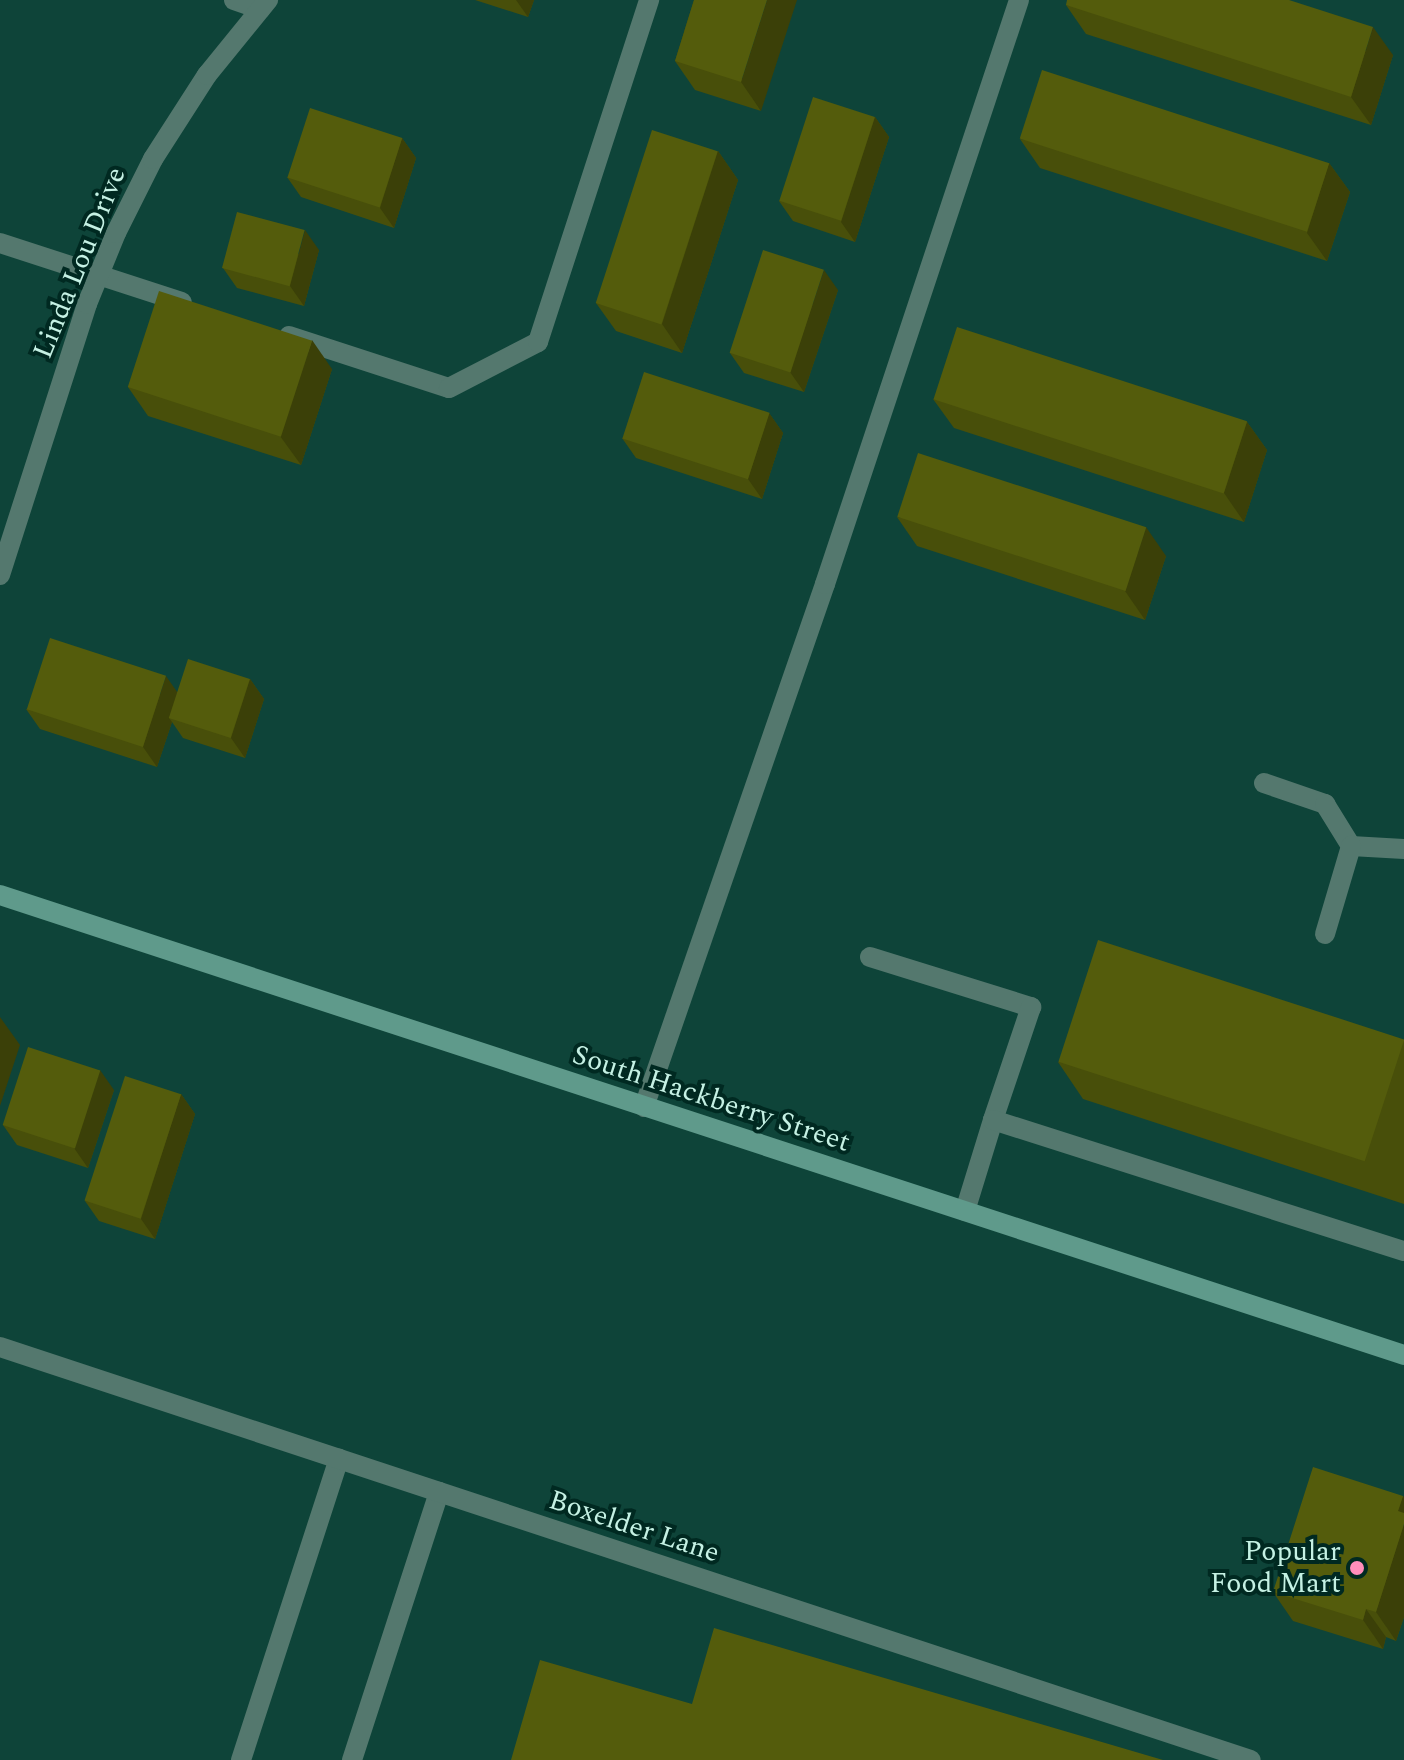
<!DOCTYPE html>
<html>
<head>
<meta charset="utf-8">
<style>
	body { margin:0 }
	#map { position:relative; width:1404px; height:1760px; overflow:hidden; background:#0e4439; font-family:Spectral,serif }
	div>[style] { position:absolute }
	.service>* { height:20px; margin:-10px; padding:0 10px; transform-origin:10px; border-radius:10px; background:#54786e }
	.minor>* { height:20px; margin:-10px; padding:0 10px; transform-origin:10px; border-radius:10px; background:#54786e }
	.secondary>* { height:20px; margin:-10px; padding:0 10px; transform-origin:10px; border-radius:10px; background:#5f9a8b }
	.wall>* { inset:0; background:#484f0a }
	.shaded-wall>* { inset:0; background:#3b4008 }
	.building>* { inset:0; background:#545c0c; transform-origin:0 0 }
	.dots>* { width:22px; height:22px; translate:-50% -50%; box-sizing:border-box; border:4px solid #002921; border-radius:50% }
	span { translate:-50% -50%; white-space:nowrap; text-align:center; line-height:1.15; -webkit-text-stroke:8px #002921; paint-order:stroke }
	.street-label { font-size:28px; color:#c5f1e4 }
	.poi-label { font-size:28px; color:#c5f1e4 }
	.right { translate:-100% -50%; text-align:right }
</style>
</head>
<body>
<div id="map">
	<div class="service">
		<i style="left:0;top:243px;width:191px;rotate:18deg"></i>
		<i style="left:289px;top:336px;width:168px;rotate:18deg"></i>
		<i style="left:449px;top:388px;width:100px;rotate:-27.3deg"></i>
		<i style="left:538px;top:342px;width:360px;rotate:-72deg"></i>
		<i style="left:1264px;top:783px;width:65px;rotate:19deg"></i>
		<i style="left:1325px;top:804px;width:49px;rotate:58.2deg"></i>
		<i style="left:1351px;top:846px;width:53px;rotate:3.2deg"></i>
		<i style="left:1325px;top:934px;width:92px;rotate:-73.5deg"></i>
		<i style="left:870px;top:957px;width:169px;rotate:17.3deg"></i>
		<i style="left:1031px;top:1007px;width:119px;rotate:108.6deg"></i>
		<i style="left:644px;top:1107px;width:553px;rotate:-70.91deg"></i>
		<i style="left:825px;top:584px;width:615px;rotate:-71.62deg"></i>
		<i style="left:965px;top:1211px;width:95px;rotate:-72.9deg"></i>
		<i style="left:993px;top:1120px;width:431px;rotate:17.7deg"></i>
		<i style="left:241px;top:1760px;width:317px;rotate:-72deg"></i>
		<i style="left:352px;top:1760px;width:282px;rotate:-72deg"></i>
	</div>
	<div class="minor">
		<i style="left:234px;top:0;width:28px;rotate:19deg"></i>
		<i style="left:0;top:575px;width:285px;rotate:-72.2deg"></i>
		<i style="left:87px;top:304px;width:77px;rotate:-67.8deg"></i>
		<i style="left:116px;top:233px;width:83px;rotate:-63.4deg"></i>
		<i style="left:153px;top:159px;width:100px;rotate:-57.3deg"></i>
		<i style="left:207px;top:75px;width:97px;rotate:-50.9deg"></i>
		<i style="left:0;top:1347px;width:1317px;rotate:18.27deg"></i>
	</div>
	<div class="secondary">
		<i style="left:0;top:895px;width:1477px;rotate:18.14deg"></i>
	</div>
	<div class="wall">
		<i style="clip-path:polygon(475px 0,534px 0,528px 17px)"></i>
		<i style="clip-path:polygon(694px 0,761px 111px,695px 90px,675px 61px)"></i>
		<i style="clip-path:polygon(1066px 5px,1393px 55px,1371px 125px,1086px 34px)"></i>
		<i style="clip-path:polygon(875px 117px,889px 137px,855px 242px,793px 221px,779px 201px)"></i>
		<i style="clip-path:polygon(402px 138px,416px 158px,394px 228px,301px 197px,287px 177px)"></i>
		<i style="clip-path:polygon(1020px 139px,1329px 163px,1350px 192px,1327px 261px,1040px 168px)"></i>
		<i style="clip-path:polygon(718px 151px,738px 180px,682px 353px,616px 331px,596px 303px)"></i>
		<i style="clip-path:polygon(319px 250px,304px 306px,237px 288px,223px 268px)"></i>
		<i style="clip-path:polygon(838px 290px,804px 392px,744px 373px,730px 353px)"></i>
		<i style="clip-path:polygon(332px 369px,301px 465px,148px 416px,128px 387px)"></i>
		<i style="clip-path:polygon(933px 399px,1247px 422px,1267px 450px,1244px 522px,954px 428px)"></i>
		<i style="clip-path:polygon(769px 413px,783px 433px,762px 499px,636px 458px,622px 438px)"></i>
		<i style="clip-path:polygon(897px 517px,1166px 556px,1145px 620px,917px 546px)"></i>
		<i style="clip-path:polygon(250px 679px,264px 699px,245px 758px,183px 738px,172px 722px,157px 767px,40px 729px,26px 709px,177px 692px)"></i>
		<i style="clip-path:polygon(1404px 1040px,1404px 1204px,1083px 1099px,1058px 1062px)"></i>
		<i style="clip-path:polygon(114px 1090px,88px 1168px,17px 1145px,3px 1125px)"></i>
		<i style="clip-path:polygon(181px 1094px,195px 1114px,155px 1239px,99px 1221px,85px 1201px)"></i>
		<i style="clip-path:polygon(1403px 1496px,1404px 1617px,1396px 1641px,1386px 1637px,1383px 1649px,1293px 1621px,1273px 1592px)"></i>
	</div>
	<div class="shaded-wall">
		<i style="clip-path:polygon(516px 0,534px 0,528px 17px)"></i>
		<i style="clip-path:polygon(767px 0,797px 0,761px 111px,741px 82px)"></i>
		<i style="clip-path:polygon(1373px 27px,1393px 55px,1371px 125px,1351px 97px)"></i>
		<i style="clip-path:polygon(875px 117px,889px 137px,855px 242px,841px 222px)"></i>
		<i style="clip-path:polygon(402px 138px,416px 158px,394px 228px,380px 208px)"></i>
		<i style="clip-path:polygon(718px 151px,738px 180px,682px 353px,662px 324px)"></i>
		<i style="clip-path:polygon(1329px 163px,1350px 192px,1327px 261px,1307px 233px)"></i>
		<i style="clip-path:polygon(305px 230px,319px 250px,304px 306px,290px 286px)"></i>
		<i style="clip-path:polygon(824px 270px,838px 290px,804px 392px,790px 372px)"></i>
		<i style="clip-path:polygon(312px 340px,332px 369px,301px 465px,280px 436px)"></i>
		<i style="clip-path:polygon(769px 413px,783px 433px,762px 499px,748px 479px)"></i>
		<i style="clip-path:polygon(1247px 422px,1267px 450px,1244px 522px,1224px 493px)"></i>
		<i style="clip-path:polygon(1146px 527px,1166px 556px,1145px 620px,1125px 591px)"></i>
		<i style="clip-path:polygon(166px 676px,180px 696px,169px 718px,172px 722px,157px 767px,143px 747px)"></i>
		<i style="clip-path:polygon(250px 679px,264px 699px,245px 758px,231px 738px)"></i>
		<i style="clip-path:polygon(0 1017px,20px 1045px,0 1106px)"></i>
		<i style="clip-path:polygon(100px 1070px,114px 1090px,88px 1168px,74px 1148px)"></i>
		<i style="clip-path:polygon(181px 1094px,195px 1114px,155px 1239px,141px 1219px)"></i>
		<i style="clip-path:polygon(1403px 1496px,1404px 1497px,1404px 1520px,1398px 1511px)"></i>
		<i style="clip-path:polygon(1404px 1524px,1404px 1617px,1396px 1641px,1376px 1612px)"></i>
		<i style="clip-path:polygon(1366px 1609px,1386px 1637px,1383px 1649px,1363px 1620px)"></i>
	</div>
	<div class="building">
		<i style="clip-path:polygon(694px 0,767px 0,741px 82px,675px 61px)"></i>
		<i style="clip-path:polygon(1067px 0,1289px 0,1373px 27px,1351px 97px,1066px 5px)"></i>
		<i style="left:1042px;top:70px;width:302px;height:72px;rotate:18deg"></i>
		<i style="left:813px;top:97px;width:65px;height:109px;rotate:18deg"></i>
		<i style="left:310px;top:108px;width:97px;height:73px;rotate:18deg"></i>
		<i style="left:652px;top:130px;width:69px;height:182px;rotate:18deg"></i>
		<i style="left:237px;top:212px;width:70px;height:58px;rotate:15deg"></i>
		<i style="left:763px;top:250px;width:64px;height:108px;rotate:18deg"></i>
		<i style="left:159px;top:291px;width:161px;height:101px;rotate:18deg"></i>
		<i style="left:957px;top:327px;width:305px;height:76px;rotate:18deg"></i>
		<i style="left:644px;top:372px;width:132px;height:70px;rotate:18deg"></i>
		<i style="left:918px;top:453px;width:240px;height:67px;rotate:18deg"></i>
		<i style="left:50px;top:638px;width:122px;height:75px;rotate:18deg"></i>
		<i style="left:188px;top:659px;width:65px;height:62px;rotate:18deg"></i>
		<i style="left:1098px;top:940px;width:322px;height:128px;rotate:18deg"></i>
		<i style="left:28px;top:1047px;width:76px;height:82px;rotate:18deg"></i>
		<i style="left:125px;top:1076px;width:59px;height:131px;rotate:18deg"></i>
		<i style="clip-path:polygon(1313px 1467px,1403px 1496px,1398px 1511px,1404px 1513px,1404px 1524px,1376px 1612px,1366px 1609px,1363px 1620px,1273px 1592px)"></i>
		<i style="clip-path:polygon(714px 1628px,1163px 1760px,511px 1760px,540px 1660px,692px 1704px)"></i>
	</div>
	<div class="dots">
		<i style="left:1357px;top:1568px;background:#ff8ebb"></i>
	</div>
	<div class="street-label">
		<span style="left:80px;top:263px;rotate:-68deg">Linda Lou Drive</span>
		<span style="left:711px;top:1099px;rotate:18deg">South Hackberry Street</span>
		<span style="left:634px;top:1527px;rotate:18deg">Boxelder Lane</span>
	</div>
	<div class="poi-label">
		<span class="right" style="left:1341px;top:1568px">Popular<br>Food Mart</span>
	</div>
</div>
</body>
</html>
